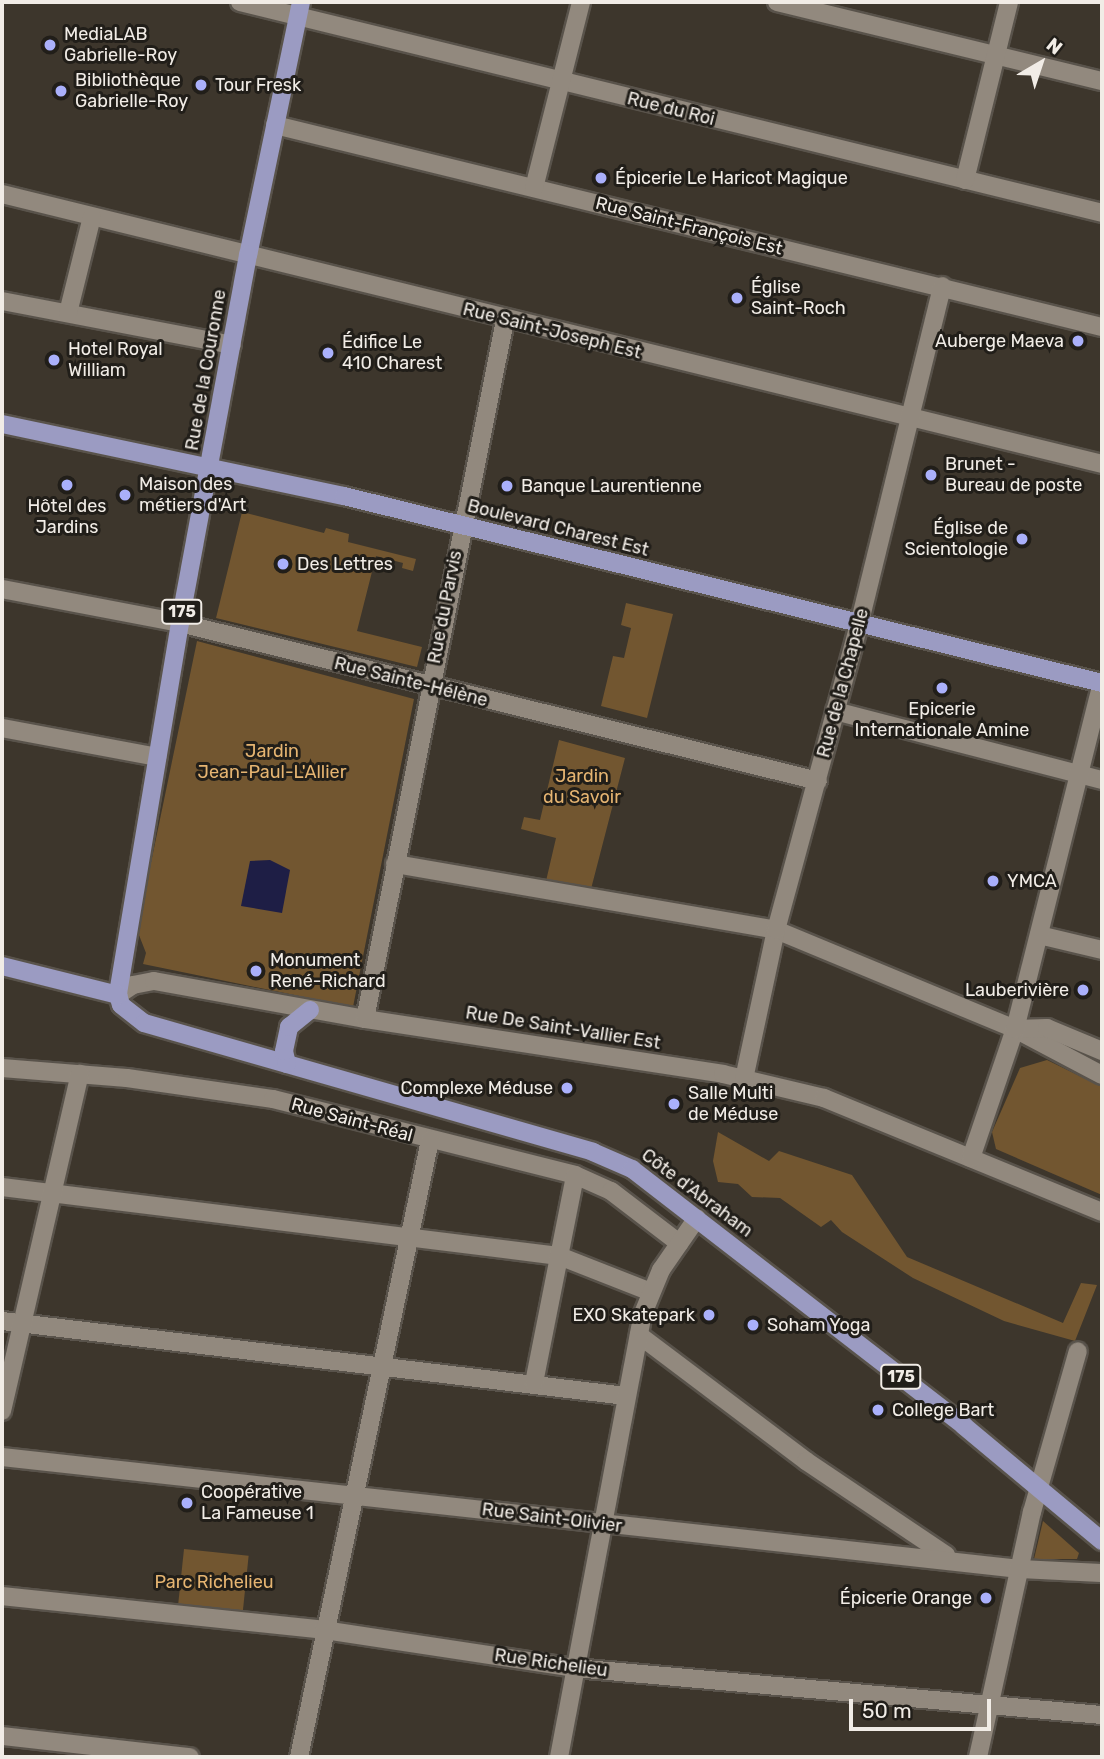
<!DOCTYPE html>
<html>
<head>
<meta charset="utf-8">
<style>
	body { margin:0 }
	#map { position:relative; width:1104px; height:1759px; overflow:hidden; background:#3d362c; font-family:Rubik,sans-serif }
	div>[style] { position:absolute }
	.green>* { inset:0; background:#725630; transform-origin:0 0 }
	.water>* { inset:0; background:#1e1e45 }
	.roads { filter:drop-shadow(2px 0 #59534b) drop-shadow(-2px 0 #59534b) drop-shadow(0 2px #59534b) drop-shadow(0 -2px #59534b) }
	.minor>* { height:18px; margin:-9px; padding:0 9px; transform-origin:9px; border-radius:9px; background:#92897e }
	.major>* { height:18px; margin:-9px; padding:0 9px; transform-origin:9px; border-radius:9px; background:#9b9bc2 }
	.dots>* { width:19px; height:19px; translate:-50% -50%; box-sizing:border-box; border:4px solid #211e19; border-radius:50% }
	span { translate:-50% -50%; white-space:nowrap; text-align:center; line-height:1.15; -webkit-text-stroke:6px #211e19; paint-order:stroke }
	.shield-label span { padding:2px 5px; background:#211e19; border:2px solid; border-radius:5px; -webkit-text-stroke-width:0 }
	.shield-label { font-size:16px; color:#f1ece6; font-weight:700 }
	.poi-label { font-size:18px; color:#f1ece6 }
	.left { translate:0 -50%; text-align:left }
	.right { translate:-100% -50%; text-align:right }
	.street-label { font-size:18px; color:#f1ece6 }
	.park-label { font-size:18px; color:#e5b471 }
	.frame { position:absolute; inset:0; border:4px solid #f1ece6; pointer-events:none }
	.north { position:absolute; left:1006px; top:28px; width:70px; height:70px; -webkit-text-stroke:5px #211e19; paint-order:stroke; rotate:39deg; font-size:19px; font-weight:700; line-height:28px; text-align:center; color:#f1ece6 }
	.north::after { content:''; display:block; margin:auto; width:24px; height:32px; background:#f1ece6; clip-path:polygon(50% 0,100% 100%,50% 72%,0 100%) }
	.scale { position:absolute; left:849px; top:1699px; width:142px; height:32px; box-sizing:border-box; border:4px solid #f1ece6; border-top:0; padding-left:9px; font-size:21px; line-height:24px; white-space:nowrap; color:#f1ece6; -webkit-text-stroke:5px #211e19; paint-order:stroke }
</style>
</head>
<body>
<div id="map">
	<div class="green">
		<i style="clip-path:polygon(242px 512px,324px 533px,326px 528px,349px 534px,348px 542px,416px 559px,413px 571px,402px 568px,403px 563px,376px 556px,357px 631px,422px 647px,417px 667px,216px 618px)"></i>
		<i style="clip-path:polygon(626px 603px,673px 614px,647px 718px,601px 706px,613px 656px,624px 658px,631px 628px,621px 625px)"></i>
		<i style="clip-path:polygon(197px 641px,414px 699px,353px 1007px,143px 964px,146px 953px,137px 930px)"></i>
		<i style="clip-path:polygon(559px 740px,625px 758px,591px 889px,546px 881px,556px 838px,521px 829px,524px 817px,540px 820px)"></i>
		<i style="clip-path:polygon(1047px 1060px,1102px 1087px,1102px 1195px,996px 1149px,992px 1132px,1020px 1068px)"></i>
		<i style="clip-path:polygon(718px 1132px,769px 1161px,779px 1151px,852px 1175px,907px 1257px,1063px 1323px,1081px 1283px,1097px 1285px,1075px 1341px,1004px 1321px,913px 1278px,842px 1232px,831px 1220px,821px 1227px,780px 1198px,752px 1197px,738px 1184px,718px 1182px,713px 1161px)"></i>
		<i style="clip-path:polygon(1043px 1521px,1079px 1553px,1077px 1559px,1034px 1559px)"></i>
		<i style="left:184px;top:1549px;width:65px;height:58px;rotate:6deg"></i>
	</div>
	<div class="water">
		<i style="clip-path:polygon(270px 860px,290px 870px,282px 913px,241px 906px,250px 861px)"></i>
	</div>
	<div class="roads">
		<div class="minor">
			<i style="left:240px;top:2px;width:887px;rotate:13.75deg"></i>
			<i style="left:777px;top:2px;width:334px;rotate:13.7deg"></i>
			<i style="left:275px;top:125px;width:851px;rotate:13.73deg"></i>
			<i style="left:965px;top:180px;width:183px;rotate:-76.1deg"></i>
			<i style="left:534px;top:188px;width:192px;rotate:-75.8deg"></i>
			<i style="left:2px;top:194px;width:1133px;rotate:13.79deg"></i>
			<i style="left:2px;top:301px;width:234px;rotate:10.8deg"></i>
			<i style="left:68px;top:313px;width:99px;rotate:-76deg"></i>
			<i style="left:2px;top:589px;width:181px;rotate:10.8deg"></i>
			<i style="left:180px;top:623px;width:657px;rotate:13.91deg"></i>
			<i style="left:835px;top:711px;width:276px;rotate:14.5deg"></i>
			<i style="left:2px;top:728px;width:158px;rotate:10.6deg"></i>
			<i style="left:395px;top:864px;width:387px;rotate:9.8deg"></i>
			<i style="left:776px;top:930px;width:259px;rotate:22.5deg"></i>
			<i style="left:1015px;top:1029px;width:98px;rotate:27.9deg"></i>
			<i style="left:1039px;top:935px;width:65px;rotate:13.4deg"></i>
			<i style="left:118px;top:995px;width:18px;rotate:-34deg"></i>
			<i style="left:133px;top:985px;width:21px;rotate:-11deg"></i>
			<i style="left:154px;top:981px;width:214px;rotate:10.2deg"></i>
			<i style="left:365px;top:1019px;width:362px;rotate:8.7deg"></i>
			<i style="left:723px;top:1074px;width:104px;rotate:13.4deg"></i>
			<i style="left:824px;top:1098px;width:300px;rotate:22.3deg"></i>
			<i style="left:365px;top:1019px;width:713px;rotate:-78.67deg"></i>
			<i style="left:1015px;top:1029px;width:32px;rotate:-2deg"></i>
			<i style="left:1047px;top:1028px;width:60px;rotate:22.7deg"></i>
			<i style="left:2px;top:1068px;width:125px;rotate:4.6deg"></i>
			<i style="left:127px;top:1078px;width:148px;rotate:8.2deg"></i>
			<i style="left:273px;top:1099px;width:311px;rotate:14.1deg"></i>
			<i style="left:575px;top:1175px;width:39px;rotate:24deg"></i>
			<i style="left:611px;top:1191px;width:86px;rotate:37.4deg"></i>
			<i style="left:744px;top:1079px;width:152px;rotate:-77.9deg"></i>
			<i style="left:776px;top:930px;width:316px;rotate:-74.8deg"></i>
			<i style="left:859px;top:625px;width:349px;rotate:-76.2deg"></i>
			<i style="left:971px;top:1158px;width:136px;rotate:-71.2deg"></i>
			<i style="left:1015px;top:1029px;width:357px;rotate:-75.9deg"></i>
			<i style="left:2px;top:1187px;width:561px;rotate:7.06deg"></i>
			<i style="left:559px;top:1256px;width:99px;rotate:21.4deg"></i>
			<i style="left:2px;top:1321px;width:628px;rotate:6.85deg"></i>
			<i style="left:639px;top:1335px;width:209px;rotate:37deg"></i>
			<i style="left:806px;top:1461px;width:169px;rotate:33.9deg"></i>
			<i style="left:534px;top:1383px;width:212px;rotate:-78.8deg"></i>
			<i style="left:2px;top:1411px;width:346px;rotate:-77deg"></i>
			<i style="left:2px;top:1457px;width:1023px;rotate:6.28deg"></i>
			<i style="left:1019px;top:1569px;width:83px;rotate:2.8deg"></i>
			<i style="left:2px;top:1596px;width:324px;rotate:6deg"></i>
			<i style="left:324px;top:1630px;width:254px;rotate:8.6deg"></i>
			<i style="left:575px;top:1668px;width:529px;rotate:5.1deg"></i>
			<i style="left:2px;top:1736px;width:189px;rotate:6.4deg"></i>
			<i style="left:299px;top:1757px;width:631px;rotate:-78.01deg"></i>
			<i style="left:559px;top:1757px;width:449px;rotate:-79.3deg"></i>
			<i style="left:642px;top:1316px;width:50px;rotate:-67.6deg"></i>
			<i style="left:661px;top:1270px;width:63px;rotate:-55.3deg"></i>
			<i style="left:978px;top:1757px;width:251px;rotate:-77.6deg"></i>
			<i style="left:1032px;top:1512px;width:167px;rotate:-74.1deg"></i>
		</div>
		<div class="major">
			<i style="left:301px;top:2px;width:258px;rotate:101.8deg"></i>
			<i style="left:248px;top:255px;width:374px;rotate:100.5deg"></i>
			<i style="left:180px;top:623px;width:377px;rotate:99.5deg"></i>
			<i style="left:118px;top:995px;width:10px;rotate:73deg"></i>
			<i style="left:121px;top:1005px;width:29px;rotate:38deg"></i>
			<i style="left:144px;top:1023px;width:467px;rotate:16deg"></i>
			<i style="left:593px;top:1152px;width:43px;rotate:23.6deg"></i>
			<i style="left:632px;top:1169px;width:420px;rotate:37.7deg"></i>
			<i style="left:964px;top:1426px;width:180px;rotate:39.8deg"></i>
			<i style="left:2px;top:424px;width:349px;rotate:11.9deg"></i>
			<i style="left:344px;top:496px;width:781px;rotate:13.86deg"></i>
			<i style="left:2px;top:966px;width:120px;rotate:14deg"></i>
			<i style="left:287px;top:1064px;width:13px;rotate:-103deg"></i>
			<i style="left:284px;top:1051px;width:25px;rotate:-78deg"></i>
			<i style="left:289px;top:1027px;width:27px;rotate:-39deg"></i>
		</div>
	</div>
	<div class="dots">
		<i style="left:50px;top:45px;background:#aab0fb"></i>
		<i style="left:201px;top:85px;background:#aab0fb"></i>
		<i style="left:61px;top:91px;background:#aab0fb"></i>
		<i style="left:601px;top:178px;background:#aab0fb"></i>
		<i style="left:737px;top:298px;background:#aab0fb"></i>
		<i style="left:1078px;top:341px;background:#aab0fb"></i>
		<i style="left:328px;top:353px;background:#aab0fb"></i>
		<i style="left:54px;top:360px;background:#aab0fb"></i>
		<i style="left:931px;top:475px;background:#aab0fb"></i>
		<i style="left:67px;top:485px;background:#aab0fb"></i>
		<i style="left:507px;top:486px;background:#aab0fb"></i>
		<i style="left:125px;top:495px;background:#aab0fb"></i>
		<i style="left:1022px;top:539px;background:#aab0fb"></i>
		<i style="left:283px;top:564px;background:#aab0fb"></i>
		<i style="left:942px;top:688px;background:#aab0fb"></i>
		<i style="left:993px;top:881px;background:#aab0fb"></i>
		<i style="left:256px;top:971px;background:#aab0fb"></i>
		<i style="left:1083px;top:990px;background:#aab0fb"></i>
		<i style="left:567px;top:1088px;background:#aab0fb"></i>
		<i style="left:674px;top:1104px;background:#aab0fb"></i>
		<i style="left:709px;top:1315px;background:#aab0fb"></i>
		<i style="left:753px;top:1325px;background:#aab0fb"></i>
		<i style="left:878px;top:1410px;background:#aab0fb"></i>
		<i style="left:187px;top:1503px;background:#aab0fb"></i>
		<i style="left:986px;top:1598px;background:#aab0fb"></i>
	</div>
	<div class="shield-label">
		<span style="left:182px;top:612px">175</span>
		<span style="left:901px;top:1377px">175</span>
	</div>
	<div class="poi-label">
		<span class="left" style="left:64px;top:45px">MediaLAB<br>Gabrielle-Roy</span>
		<span class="left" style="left:75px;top:91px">Bibliothèque<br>Gabrielle-Roy</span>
		<span class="left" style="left:215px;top:85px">Tour Fresk</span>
		<span class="left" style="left:615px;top:178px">Épicerie Le Haricot Magique</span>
		<span class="left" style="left:751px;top:298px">Église<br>Saint-Roch</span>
		<span class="right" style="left:1064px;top:341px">Auberge Maeva</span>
		<span class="left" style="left:342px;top:353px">Édifice Le<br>410 Charest</span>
		<span class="left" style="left:68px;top:360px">Hotel Royal<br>William</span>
		<span class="left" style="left:945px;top:475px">Brunet -<br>Bureau de poste</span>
		<span class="left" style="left:139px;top:495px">Maison des<br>métiers d'Art</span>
		<span class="left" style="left:521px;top:486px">Banque Laurentienne</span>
		<span style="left:67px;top:517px">Hôtel des<br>Jardins</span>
		<span class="right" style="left:1008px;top:539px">Église de<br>Scientologie</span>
		<span class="left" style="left:297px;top:564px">Des Lettres</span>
		<span style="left:942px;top:720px">Epicerie<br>Internationale Amine</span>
		<span class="left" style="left:1007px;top:881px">YMCA</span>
		<span class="left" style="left:270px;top:971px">Monument<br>René-Richard</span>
		<span class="right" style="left:1069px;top:990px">Lauberivière</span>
		<span class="right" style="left:553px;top:1088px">Complexe Méduse</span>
		<span class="left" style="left:688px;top:1104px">Salle Multi<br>de Méduse</span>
		<span class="right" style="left:695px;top:1315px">EXO Skatepark</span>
		<span class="left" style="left:767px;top:1325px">Soham Yoga</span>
		<span class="left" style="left:892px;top:1410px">College Bart</span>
		<span class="left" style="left:201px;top:1503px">Coopérative<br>La Fameuse 1</span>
		<span class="right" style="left:972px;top:1598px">Épicerie Orange</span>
	</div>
	<div class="street-label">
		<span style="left:671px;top:109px;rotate:14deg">Rue du Roi</span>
		<span style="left:689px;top:226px;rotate:14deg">Rue Saint-François Est</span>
		<span style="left:552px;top:331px;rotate:14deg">Rue Saint-Joseph Est</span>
		<span style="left:206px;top:370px;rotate:-80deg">Rue de la Couronne</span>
		<span style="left:558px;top:528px;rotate:14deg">Boulevard Charest Est</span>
		<span style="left:445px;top:607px;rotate:-79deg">Rue du Parvis</span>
		<span style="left:411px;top:682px;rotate:14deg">Rue Sainte-Hélène</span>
		<span style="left:843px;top:683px;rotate:-75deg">Rue de la Chapelle</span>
		<span style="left:563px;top:1028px;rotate:9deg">Rue De Saint-Vallier Est</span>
		<span style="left:352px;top:1120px;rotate:15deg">Rue Saint-Réal</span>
		<span style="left:697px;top:1193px;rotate:37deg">Côte d'Abraham</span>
		<span style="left:552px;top:1518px;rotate:7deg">Rue Saint-Olivier</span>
		<span style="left:551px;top:1663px;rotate:8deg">Rue Richelieu</span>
	</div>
	<div class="park-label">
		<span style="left:272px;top:762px">Jardin<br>Jean-Paul-L'Allier</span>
		<span style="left:582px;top:787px">Jardin<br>du Savoir</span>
		<span style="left:214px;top:1582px">Parc Richelieu</span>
	</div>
	<div class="frame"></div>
	<div class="north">N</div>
	<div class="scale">50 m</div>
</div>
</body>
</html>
